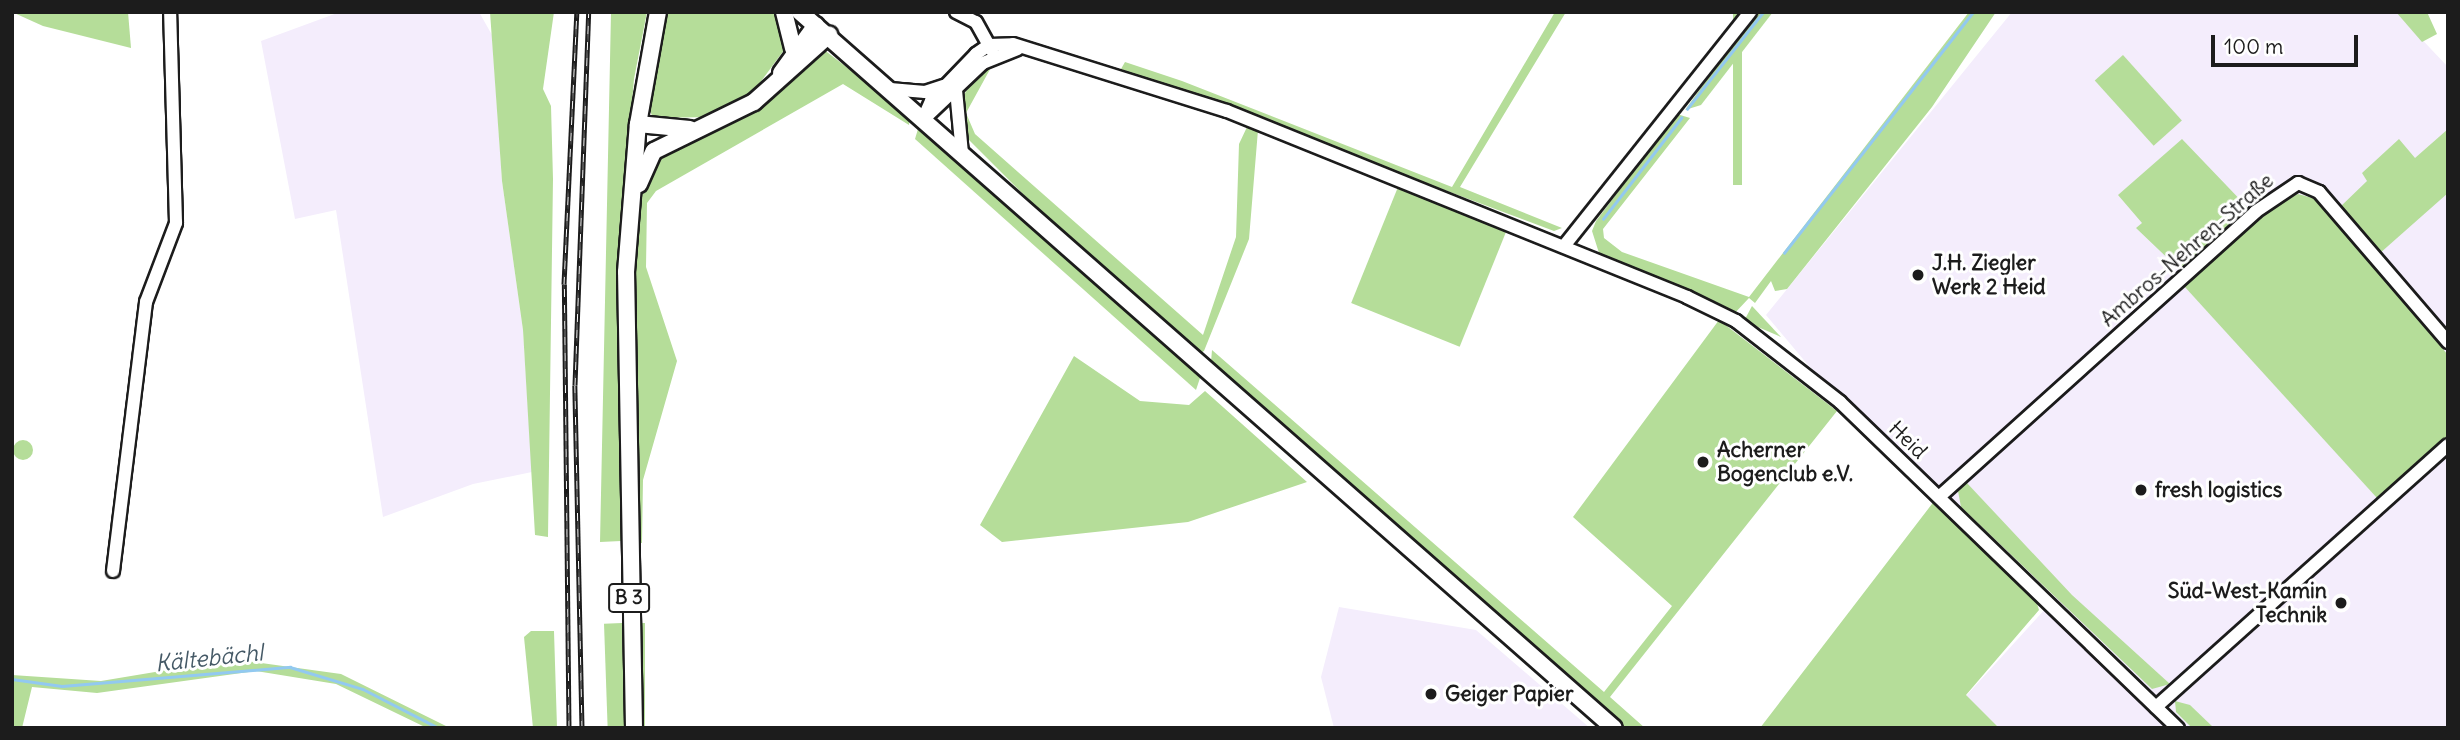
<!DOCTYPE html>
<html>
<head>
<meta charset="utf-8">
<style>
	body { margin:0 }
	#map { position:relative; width:2460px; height:740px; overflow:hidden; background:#fff; font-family:Delius,sans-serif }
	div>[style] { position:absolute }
	.built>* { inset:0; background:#f4edfc }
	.green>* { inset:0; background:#b5dd99; transform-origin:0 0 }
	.round { border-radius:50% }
	.stream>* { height:2.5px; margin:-1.25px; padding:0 1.25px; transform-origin:1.25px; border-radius:1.25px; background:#92c9f0 }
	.roads { filter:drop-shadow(2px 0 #1c1c1c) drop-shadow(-2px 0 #1c1c1c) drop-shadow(0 2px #1c1c1c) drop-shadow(0 -2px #1c1c1c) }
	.minor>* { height:12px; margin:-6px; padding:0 6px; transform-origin:6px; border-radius:6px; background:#fff }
	.major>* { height:16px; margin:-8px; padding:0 8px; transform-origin:8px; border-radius:8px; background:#fff }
	.rail>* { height:5px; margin-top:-2.5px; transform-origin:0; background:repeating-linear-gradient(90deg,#fff 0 8px,#1c1c1c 0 16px); box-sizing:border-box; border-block:2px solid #1c1c1c }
	.dots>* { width:19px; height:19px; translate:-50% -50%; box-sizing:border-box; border:4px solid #fff; border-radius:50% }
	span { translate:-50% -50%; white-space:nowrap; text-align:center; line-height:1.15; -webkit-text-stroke:6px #fff; paint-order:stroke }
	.shield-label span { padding:2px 5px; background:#fff; border:2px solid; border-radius:5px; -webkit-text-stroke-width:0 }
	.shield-label { font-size:19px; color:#1c1c1c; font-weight:700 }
	.street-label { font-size:21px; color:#1c1c1c }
	.poi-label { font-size:21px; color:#1c1c1c; font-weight:700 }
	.left { translate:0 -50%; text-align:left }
	.right { translate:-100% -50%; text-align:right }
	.water-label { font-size:23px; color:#455966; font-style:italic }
	.frame { position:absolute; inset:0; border:14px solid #1c1c1c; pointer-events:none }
	.scale { position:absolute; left:2211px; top:35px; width:147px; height:32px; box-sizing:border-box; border:4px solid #1c1c1c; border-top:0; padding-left:9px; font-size:21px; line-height:24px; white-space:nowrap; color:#1c1c1c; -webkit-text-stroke:5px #fff; paint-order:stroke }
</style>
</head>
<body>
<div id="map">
	<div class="built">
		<i style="clip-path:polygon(340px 12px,479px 12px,492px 35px,502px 181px,523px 330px,532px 472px,473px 484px,383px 517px,336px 210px,295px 219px,261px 41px)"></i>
		<i style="clip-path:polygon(2012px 12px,2396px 12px,2448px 67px,2448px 728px,1999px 728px,1966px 696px,2056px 597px,1808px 365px,1766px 315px)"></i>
		<i style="clip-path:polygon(1339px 607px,1476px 630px,1590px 728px,1334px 728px,1321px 677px)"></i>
	</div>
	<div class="green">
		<i style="clip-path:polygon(12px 12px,128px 12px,131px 48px,43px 26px)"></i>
		<i style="clip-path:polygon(490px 12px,554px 12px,543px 89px,551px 106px,553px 179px,548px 537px,535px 535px,523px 330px,502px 181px)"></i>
		<i style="clip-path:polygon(611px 12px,647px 12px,634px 79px,620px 248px,621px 541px,600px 542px)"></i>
		<i style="clip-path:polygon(666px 12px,778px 12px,787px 46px,748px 99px,710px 117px,653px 118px,648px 106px)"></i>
		<i style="clip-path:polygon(1555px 12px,1566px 12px,1460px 187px,1562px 228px,1554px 231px,1121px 69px,1125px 62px,1182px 81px,1452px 187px)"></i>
		<i style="left:1733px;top:12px;width:9px;height:173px"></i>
		<i style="clip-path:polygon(1756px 12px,1773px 12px,1701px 105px,1685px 110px)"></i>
		<i style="clip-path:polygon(1969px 12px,1996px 12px,1932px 107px,1787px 289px,1775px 291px,1771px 281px,1755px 303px,1749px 298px,1733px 315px,1599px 253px,1592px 231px,1596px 221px,1677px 114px,1690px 118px,1603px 229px,1604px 238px,1622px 252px,1749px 297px)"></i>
		<i style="clip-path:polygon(2396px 12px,2427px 12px,2437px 34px,2422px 42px)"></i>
		<i style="clip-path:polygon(823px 49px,910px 116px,909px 125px,843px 84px,656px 191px,647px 203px,646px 267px,677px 361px,643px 480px,642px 543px,632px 543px,635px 218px,653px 157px)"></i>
		<i style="left:2123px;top:55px;width:88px;height:38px;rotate:48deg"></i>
		<i style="clip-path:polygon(994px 62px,966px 113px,975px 134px,1203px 335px,1236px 237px,1239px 144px,1247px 127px,1258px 130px,1249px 239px,1204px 351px,1198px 354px,1067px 238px,967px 138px,958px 104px,976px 76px)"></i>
		<i style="clip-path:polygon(918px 129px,1202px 372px,1196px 390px,915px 139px)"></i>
		<i style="clip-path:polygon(2448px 129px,2448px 193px,2379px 254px,2339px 208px,2367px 181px,2362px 173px,2399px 139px,2415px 158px)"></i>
		<i style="clip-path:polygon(2182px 139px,2249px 209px,2181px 271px,2136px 228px,2142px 223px,2118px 195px)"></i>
		<i style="left:1398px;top:187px;width:117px;height:125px;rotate:22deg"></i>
		<i style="clip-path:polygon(2298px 194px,2316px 199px,2448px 355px,2448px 435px,2377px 498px,2184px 286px,2277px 203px)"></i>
		<i style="clip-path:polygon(1752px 306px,1781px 337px,1744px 321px)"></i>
		<i style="clip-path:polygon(1719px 320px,1837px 411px,1610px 697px,1645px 728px,1625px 728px,1211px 362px,1212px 350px,1604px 692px,1672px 606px,1573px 517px)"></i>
		<i style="clip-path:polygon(1074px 356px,1140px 401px,1189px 405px,1205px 391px,1307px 482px,1188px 522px,1002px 542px,980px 525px)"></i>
		<i class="round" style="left:13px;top:440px;width:20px;height:20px"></i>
		<i style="clip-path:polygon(1966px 482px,2072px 595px,2170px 684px,2152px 689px,1961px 507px,1958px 491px)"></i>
		<i style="clip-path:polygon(1935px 500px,2035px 597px,2039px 610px,1966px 695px,1999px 728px,1760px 728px)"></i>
		<i style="left:622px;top:623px;width:105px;height:18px;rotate:88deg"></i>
		<i style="left:633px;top:623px;width:12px;height:105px"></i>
		<i style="clip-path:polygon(531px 631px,554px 631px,557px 728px,533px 728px,524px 637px)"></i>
		<i style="clip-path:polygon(233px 659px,341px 674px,450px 728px,427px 728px,336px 684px,256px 671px,97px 693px,32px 687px,22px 728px,12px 728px,12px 675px,101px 681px)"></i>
		<i style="clip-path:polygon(2175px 701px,2190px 705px,2214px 728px,2192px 728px,2176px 712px)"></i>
	</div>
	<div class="stream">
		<i style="left:1687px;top:109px;width:123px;rotate:-51.9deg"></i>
		<i style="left:1603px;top:219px;width:128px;rotate:-52.3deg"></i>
		<i style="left:1784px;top:253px;width:306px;rotate:-51.9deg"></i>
		<i style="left:12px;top:679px;width:50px;rotate:8deg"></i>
		<i style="left:62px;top:686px;width:229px;rotate:-4.8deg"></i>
		<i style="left:290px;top:667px;width:76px;rotate:16.8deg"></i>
		<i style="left:363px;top:689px;width:85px;rotate:27.2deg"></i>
	</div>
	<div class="roads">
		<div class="minor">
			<i style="left:956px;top:12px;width:22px;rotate:27deg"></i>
			<i style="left:976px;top:22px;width:33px;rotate:61deg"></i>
			<i style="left:890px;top:89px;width:35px;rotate:5deg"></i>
			<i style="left:925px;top:92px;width:20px;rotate:-18deg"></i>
			<i style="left:956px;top:90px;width:63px;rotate:84.6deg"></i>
			<i style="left:923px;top:119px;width:20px;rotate:-66deg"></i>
			<i style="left:931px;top:101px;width:65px;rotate:-46.2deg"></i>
			<i style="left:976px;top:54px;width:16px;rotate:-35deg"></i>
			<i style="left:989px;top:45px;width:24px;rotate:-2deg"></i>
			<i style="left:1013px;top:44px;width:224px;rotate:17.4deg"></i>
			<i style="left:1227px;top:111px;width:496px;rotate:22deg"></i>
			<i style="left:1687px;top:297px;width:55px;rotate:26.1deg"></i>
			<i style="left:1736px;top:321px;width:132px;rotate:37.9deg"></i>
			<i style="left:1840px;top:402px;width:470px;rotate:44deg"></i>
			<i style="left:924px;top:119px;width:81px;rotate:-43.5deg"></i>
			<i style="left:983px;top:63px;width:37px;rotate:-22deg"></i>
			<i style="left:1564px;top:246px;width:299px;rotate:-51.5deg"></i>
			<i style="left:1939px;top:497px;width:426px;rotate:-42deg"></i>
			<i style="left:2255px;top:212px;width:52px;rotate:-34deg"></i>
			<i style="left:2298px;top:183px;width:23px;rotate:23deg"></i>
			<i style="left:2319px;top:192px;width:198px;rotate:49.3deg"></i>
			<i style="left:113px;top:571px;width:271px;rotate:-83deg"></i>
			<i style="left:146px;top:302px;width:85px;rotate:-69.2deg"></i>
			<i style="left:176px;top:223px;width:211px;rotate:-91.6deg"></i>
			<i style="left:2156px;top:707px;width:392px;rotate:-41.9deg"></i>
		</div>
		<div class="major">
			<i style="left:784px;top:12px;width:38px;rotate:76deg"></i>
			<i style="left:800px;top:12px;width:1084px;rotate:41.34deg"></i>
			<i style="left:781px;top:73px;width:59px;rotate:-53.9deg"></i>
			<i style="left:638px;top:124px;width:52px;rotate:5.5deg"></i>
			<i style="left:639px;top:184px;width:36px;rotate:-66deg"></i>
			<i style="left:654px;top:151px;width:111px;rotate:-26.1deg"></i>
			<i style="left:754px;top:102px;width:101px;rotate:-41.8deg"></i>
			<i style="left:634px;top:728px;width:456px;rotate:-91deg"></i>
			<i style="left:626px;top:272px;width:148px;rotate:-85.4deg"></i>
			<i style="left:638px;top:124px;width:114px;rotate:-79.9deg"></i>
		</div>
	</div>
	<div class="rail">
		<i style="left:569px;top:728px;width:444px;rotate:-90.6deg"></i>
		<i style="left:564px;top:284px;width:272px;rotate:-87.3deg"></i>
		<i style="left:582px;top:728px;width:343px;rotate:-91.2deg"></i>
		<i style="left:575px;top:385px;width:373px;rotate:-87.9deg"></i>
	</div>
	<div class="dots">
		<i style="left:1918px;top:275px;background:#1c1c1c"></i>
		<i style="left:1703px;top:462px;background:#1c1c1c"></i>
		<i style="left:2141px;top:490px;background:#1c1c1c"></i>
		<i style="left:2341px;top:603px;background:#1c1c1c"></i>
		<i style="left:1431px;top:694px;background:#1c1c1c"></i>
	</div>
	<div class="shield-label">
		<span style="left:629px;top:598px">B 3</span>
	</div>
	<div class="street-label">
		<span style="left:2187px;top:250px;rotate:-41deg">Ambros-Nehren-Straße</span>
		<span style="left:1908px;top:440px;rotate:44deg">Heid</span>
	</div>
	<div class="poi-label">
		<span class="left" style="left:1932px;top:275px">J.H. Ziegler<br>Werk 2 Heid</span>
		<span class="left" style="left:1717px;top:462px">Acherner<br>Bogenclub e.V.</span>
		<span class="left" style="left:2155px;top:490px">fresh logistics</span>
		<span class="right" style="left:2327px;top:603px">Süd-West-Kamin<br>Technik</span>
		<span class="left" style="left:1445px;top:694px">Geiger Papier</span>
	</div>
	<div class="water-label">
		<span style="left:209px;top:658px;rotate:-6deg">Kältebächl</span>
	</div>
	<div class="frame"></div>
	<div class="scale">100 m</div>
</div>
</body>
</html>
